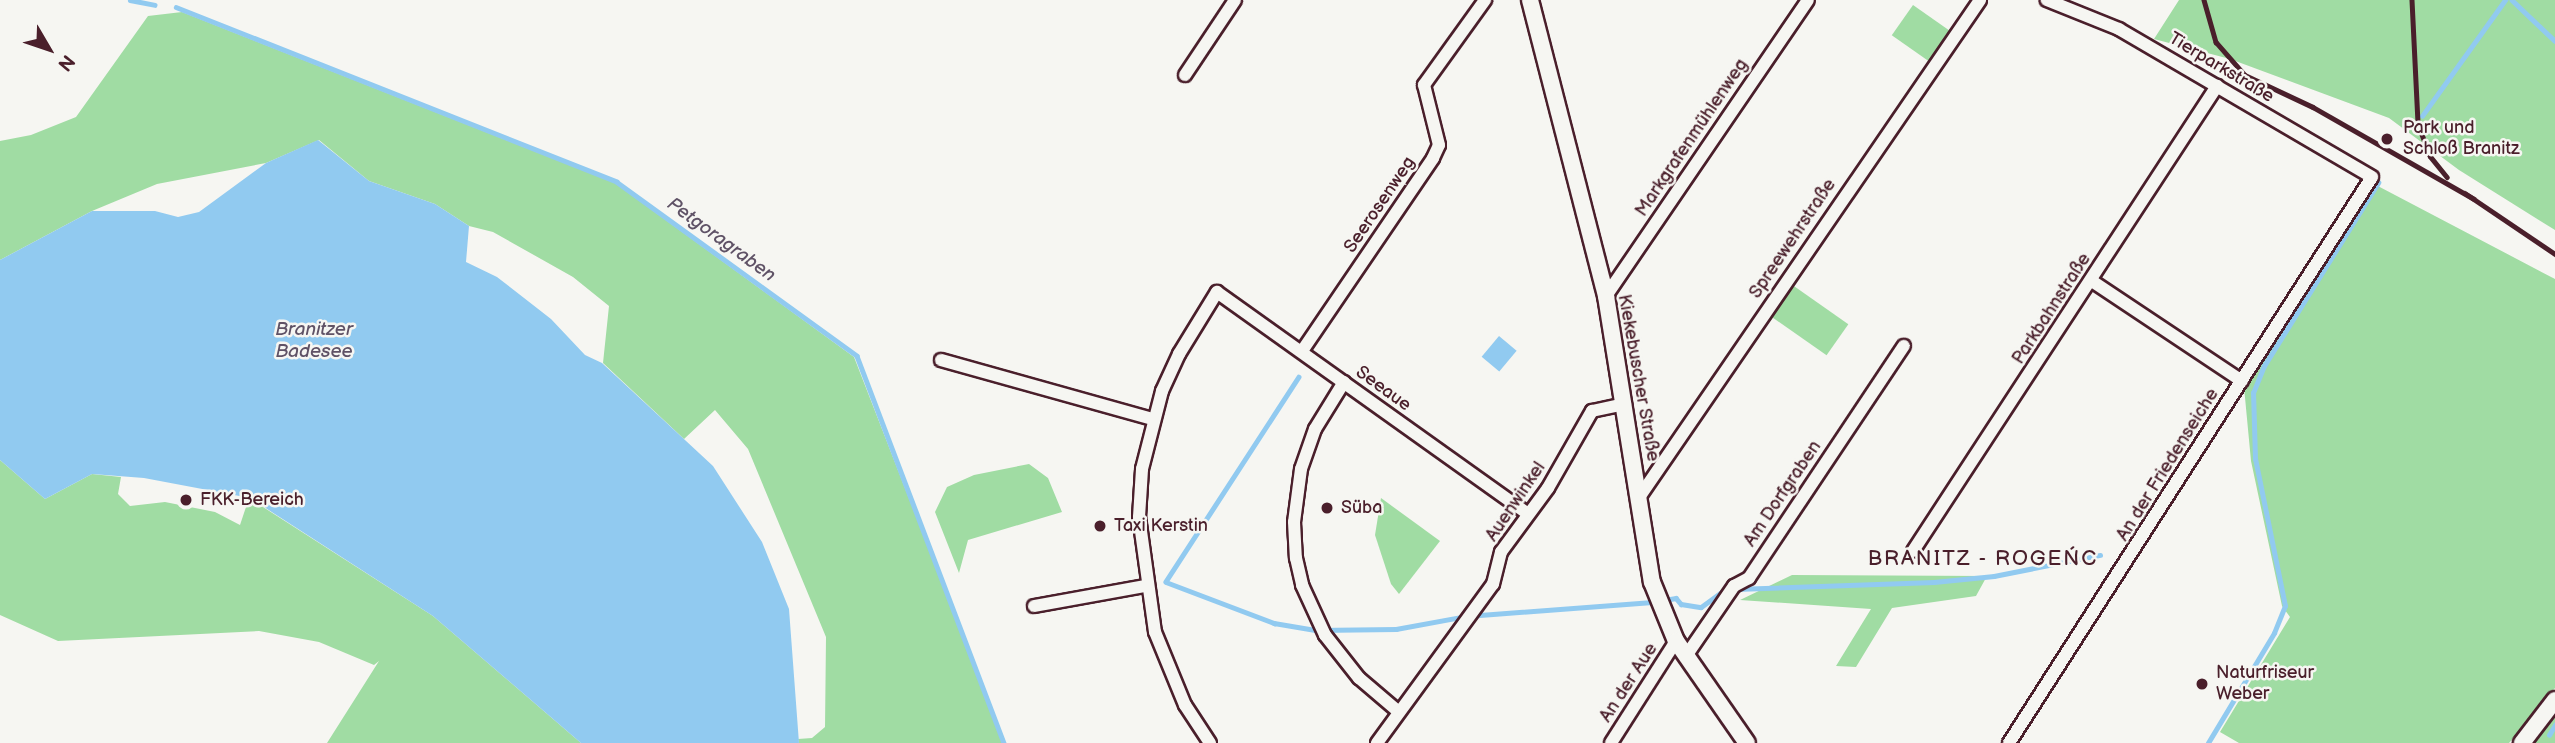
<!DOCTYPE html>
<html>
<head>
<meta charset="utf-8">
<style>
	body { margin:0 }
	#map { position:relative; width:2555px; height:743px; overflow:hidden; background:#f6f6f2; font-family:"Balsamiq Sans",sans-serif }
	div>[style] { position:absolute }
	.green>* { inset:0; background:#a0dca3; transform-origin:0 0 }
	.water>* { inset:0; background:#91caf0; transform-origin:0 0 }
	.stream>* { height:4.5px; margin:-2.25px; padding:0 2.25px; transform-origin:2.25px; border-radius:2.25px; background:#91caf0 }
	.roads { filter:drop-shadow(2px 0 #4a1f2b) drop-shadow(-2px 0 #4a1f2b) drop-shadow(0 2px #4a1f2b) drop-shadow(0 -2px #4a1f2b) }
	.minor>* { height:12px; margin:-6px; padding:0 6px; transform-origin:6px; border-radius:6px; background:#f6f6f2 }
	.tertiary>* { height:16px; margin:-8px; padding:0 8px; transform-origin:8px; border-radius:8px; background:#f6f6f2 }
	.rail>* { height:4.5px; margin:-2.25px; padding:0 2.25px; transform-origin:2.25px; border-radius:2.25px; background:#4a1f2b }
	.dots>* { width:19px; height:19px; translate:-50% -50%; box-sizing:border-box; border:4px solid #f6f6f2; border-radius:50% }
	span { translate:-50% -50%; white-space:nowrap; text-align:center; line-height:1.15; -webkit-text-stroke:5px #f6f6f2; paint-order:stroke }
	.street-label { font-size:18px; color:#4a1f2b }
	.poi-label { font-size:18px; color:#4a1f2b }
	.left { translate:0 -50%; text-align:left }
	.water-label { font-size:19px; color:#5f5266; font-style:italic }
	.quarter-label { font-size:21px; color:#4a1f2b; letter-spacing:2px }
	.north { position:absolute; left:14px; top:14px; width:70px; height:70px; -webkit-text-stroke:5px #f6f6f2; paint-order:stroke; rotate:129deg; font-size:19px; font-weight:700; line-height:28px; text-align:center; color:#4a1f2b }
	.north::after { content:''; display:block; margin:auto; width:24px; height:32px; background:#4a1f2b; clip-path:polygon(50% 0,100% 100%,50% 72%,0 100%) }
</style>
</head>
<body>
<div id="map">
	<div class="green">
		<i style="clip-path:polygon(2179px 0,2555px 0,2555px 230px,2459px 170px,2389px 118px,2230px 59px,2154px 39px)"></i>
		<i style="left:1913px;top:5px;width:47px;height:37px;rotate:35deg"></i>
		<i style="clip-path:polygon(182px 12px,615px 183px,854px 357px,1004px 743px,799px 743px,798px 739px,812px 738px,825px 727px,826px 637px,748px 449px,715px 410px,684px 439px,603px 363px,609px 306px,573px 277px,493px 232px,469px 226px,435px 204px,369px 181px,319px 140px,266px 163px,157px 184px,92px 211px,0 260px,0 141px,31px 135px,76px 117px,148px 16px)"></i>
		<i style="clip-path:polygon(2374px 184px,2555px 279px,2555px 688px,2509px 743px,2239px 743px,2220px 732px,2290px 617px,2282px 606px,2251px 461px,2244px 387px)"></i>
		<i style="left:1791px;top:284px;width:70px;height:38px;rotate:35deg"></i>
		<i style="clip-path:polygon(0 460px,45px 499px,92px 474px,121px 477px,118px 494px,130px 506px,165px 502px,215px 512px,240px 525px,249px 498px,433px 616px,581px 743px,327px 743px,379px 661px,374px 665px,319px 642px,259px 631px,58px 641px,0 615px)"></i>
		<i style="clip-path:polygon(1029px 464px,1048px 478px,1062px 512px,968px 540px,959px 573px,935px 512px,947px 487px,974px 475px)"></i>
		<i style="clip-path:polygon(1381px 498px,1440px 541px,1399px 594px,1391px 584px,1375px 535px)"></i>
		<i style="clip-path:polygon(1792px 575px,1987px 576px,1976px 596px,1892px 608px,1856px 667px,1836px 666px,1871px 609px,1740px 600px)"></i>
		<i style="clip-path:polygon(2555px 712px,2555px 743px,2530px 743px)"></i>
	</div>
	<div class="water">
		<i style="clip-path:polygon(318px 140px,369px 181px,435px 204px,469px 226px,466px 262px,497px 277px,551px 319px,585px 355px,602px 363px,713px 466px,762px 542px,789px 609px,799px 743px,581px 743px,433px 616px,250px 498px,144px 478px,92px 474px,45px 499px,0 460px,0 260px,92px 211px,155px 211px,178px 217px,199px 212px,266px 163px)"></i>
		<i style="left:1499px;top:336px;width:23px;height:27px;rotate:40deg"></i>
	</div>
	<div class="stream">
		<i style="left:130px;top:0;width:25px;rotate:11deg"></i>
		<i style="left:2512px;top:0;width:59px;rotate:43.6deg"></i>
		<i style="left:176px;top:7px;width:474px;rotate:21.6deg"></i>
		<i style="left:617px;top:182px;width:296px;rotate:35.9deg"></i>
		<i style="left:857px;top:356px;width:414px;rotate:69.2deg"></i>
		<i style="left:2422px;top:116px;width:143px;rotate:-54.4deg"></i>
		<i style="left:1299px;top:377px;width:244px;rotate:123deg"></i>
		<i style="left:1166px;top:582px;width:116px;rotate:20.8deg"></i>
		<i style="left:1274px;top:623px;width:43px;rotate:9.5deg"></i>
		<i style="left:1316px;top:630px;width:80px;rotate:-0.7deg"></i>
		<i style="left:1396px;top:629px;width:72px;rotate:-10.4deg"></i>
		<i style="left:1467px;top:616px;width:189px;rotate:-4.3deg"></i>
		<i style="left:1736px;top:589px;width:198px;rotate:-2deg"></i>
		<i style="left:1934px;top:582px;width:60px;rotate:-5.7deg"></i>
		<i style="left:1994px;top:576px;width:108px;rotate:-11.2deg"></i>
		<i style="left:1664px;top:600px;width:12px;rotate:-9deg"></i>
		<i style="left:1676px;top:598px;width:8px;rotate:50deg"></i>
		<i style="left:1681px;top:604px;width:20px;rotate:9deg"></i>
		<i style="left:1701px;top:607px;width:32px;rotate:-36deg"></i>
		<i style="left:2549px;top:735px;width:12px;rotate:-59deg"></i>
		<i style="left:2208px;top:743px;width:128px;rotate:-59deg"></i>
		<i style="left:2274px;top:633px;width:29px;rotate:-68deg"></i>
		<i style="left:2285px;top:606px;width:150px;rotate:-101.5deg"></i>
		<i style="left:2255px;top:459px;width:66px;rotate:-91.7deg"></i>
		<i style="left:2253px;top:393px;width:29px;rotate:-68deg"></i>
		<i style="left:2264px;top:366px;width:216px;rotate:-58.1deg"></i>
	</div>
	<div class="roads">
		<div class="minor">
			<i style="left:1185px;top:75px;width:90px;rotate:-56.3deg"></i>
			<i style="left:2092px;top:281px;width:180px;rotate:33.7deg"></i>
			<i style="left:1606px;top:296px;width:358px;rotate:-55.7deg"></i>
			<i style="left:1302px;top:351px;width:233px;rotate:-55.8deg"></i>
			<i style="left:1433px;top:158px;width:14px;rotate:-65deg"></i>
			<i style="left:1439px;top:145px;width:62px;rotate:-104deg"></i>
			<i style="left:1424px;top:85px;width:105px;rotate:-54.3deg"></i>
			<i style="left:941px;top:360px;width:220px;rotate:15.6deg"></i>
			<i style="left:1344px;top:382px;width:55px;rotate:121.7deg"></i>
			<i style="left:1315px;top:429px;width:42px;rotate:109.3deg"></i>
			<i style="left:1301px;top:469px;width:53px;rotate:97.5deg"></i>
			<i style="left:1294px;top:522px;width:36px;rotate:87deg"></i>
			<i style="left:1296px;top:558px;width:28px;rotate:77deg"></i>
			<i style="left:1302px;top:585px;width:55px;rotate:65.3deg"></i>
			<i style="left:1325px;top:635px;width:55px;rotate:51.7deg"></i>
			<i style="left:1359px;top:678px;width:52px;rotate:40.4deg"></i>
			<i style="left:1638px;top:499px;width:605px;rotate:-55.57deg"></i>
			<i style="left:1913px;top:551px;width:556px;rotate:-56.82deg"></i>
			<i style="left:1034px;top:606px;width:113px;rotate:-10.2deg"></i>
			<i style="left:1686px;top:656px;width:85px;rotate:-55.6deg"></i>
			<i style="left:1734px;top:586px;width:17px;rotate:-28deg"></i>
			<i style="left:1749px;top:578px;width:279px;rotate:-56.3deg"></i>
			<i style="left:1210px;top:743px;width:45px;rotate:-123.3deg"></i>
			<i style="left:1185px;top:705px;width:79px;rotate:-112.3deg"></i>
			<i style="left:1155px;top:632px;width:116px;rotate:-97.9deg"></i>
			<i style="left:1139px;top:517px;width:48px;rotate:-86.4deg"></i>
			<i style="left:1142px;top:469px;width:81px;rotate:-75.6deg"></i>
			<i style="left:1162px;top:391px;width:41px;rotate:-65.3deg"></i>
			<i style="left:1179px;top:354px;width:73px;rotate:-58.5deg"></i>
			<i style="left:1217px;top:292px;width:382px;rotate:35.5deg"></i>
			<i style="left:1377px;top:743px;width:197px;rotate:-53.9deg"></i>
			<i style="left:1493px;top:584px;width:33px;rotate:-76deg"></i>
			<i style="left:1501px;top:552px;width:79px;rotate:-53.7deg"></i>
			<i style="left:1548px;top:488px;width:89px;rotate:-60.3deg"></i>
			<i style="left:1592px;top:411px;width:34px;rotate:-12deg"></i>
			<i style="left:1611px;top:743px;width:121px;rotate:-57.5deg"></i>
			<i style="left:2009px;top:743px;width:672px;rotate:-57.33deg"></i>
			<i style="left:2372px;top:177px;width:293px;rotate:-149.7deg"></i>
			<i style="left:2119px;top:29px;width:78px;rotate:-158.1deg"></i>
		</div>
		<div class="tertiary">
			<i style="left:1530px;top:0;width:306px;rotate:75.6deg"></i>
			<i style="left:1606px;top:296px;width:290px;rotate:80.9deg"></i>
			<i style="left:1652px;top:582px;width:64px;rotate:67.9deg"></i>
			<i style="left:1676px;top:641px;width:124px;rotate:55.2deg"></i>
			<i style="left:2522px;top:743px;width:54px;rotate:-52.5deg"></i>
		</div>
	</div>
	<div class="rail">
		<i style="left:2204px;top:0;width:44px;rotate:74.1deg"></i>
		<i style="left:2216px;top:42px;width:44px;rotate:48.7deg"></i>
		<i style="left:2245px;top:75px;width:75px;rotate:25.2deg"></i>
		<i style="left:2313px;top:107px;width:185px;rotate:29.7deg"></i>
		<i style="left:2412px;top:0;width:124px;rotate:87.2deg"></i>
		<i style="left:2418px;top:124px;width:34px;rotate:69deg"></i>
		<i style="left:2430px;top:156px;width:27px;rotate:51deg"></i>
		<i style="left:2465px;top:193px;width:109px;rotate:34.1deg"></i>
	</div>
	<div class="dots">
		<i style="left:2387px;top:139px;background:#4a1f2b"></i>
		<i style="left:186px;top:500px;background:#4a1f2b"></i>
		<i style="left:1327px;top:508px;background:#4a1f2b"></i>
		<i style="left:1100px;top:526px;background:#4a1f2b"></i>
		<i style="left:2202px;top:684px;background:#4a1f2b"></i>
	</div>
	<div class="street-label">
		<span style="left:2221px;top:68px;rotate:31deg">Tierparkstraße</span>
		<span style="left:1692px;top:138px;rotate:-56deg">Markgrafenmühlenweg</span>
		<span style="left:1380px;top:205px;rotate:-56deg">Seerosenweg</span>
		<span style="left:1793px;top:239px;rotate:-56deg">Spreewehrstraße</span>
		<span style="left:2052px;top:309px;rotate:-57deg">Parkbahnstraße</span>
		<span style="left:1638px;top:378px;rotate:80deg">Kiekebuscher Straße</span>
		<span style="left:1383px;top:389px;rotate:36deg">Seeaue</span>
		<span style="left:2168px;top:465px;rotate:-58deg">An der Friedenseiche</span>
		<span style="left:1783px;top:494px;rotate:-56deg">Am Dorfgraben</span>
		<span style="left:1516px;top:502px;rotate:-56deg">Auenwinkel</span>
		<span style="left:1629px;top:683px;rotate:-57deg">An der Aue</span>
	</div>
	<div class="poi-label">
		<span class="left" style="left:2403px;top:139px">Park und<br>Schloß Branitz</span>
		<span class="left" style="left:200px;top:500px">FKK-Bereich</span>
		<span class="left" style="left:1341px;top:508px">Süba</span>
		<span class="left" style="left:1114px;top:526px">Taxi Kerstin</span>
		<span class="left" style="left:2216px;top:684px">Naturfriseur<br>Weber</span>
	</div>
	<div class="water-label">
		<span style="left:721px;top:240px;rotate:36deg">Petgoragraben</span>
		<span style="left:314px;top:341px">Branitzer<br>Badesee</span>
	</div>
	<div class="quarter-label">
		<span style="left:1983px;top:559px">BRANITZ - ROGEŃC</span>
	</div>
	<div class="north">N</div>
</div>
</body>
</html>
